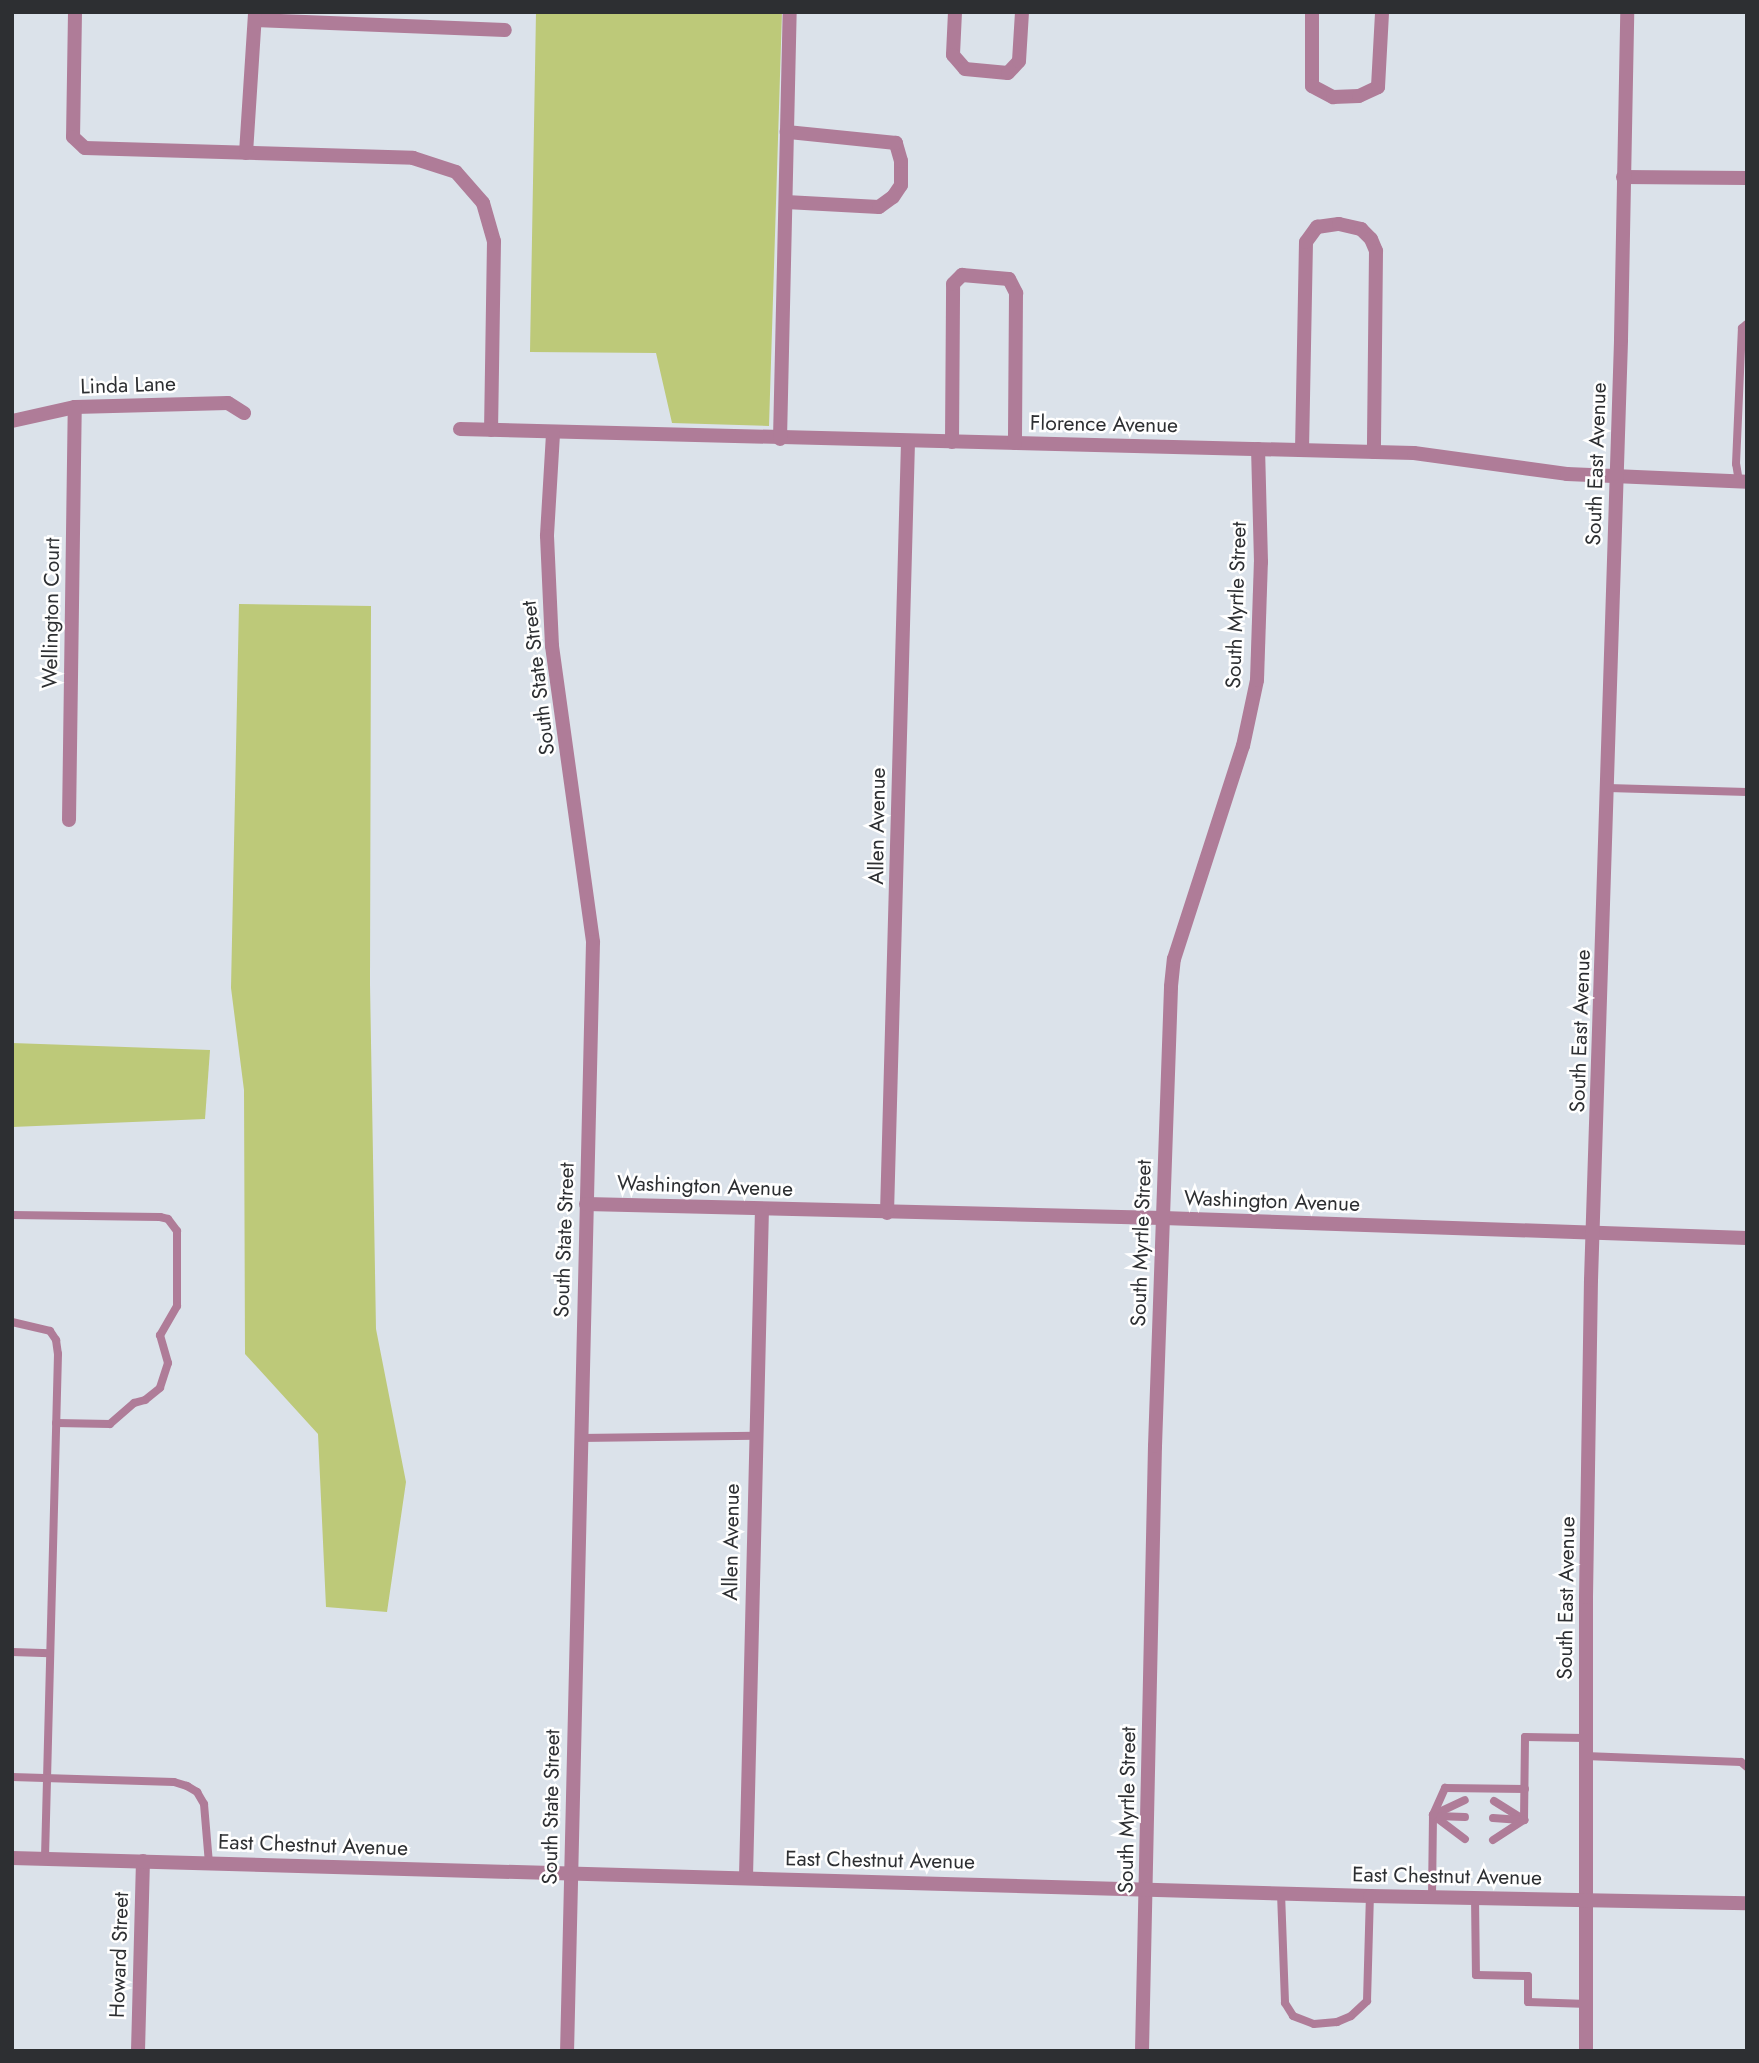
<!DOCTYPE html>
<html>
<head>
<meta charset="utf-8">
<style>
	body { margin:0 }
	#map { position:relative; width:1759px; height:2063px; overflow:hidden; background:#dbe2ea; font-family:Jost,sans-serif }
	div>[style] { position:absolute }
	.green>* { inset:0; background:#bdc979 }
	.service>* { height:8px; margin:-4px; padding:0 4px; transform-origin:4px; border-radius:4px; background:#af7c98 }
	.minor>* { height:14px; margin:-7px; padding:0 7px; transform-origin:7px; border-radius:7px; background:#af7c98 }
	.tertiary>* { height:14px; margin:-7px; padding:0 7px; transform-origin:7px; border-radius:7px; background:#af7c98 }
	span { translate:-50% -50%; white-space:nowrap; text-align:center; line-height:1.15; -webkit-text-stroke:5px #fff; paint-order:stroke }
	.street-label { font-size:21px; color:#2d2f32 }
	.frame { position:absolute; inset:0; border:14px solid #2d2f32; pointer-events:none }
</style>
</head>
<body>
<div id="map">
	<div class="green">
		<i style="clip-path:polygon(536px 12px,782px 12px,769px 426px,672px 423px,656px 353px,530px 352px)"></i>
		<i style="clip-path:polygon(239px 604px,371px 606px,370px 984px,376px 1329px,406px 1482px,387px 1612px,326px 1607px,318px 1434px,245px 1354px,244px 1090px,231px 988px)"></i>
		<i style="clip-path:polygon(12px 1043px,210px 1050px,205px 1119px,12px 1127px)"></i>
	</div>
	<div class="service">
		<i style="left:1739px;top:482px;width:18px;rotate:-99deg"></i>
		<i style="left:1736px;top:464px;width:136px;rotate:-87.5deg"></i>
		<i style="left:1742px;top:328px;width:6px;rotate:-39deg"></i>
		<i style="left:1608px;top:788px;width:139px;rotate:1.6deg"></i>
		<i style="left:12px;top:1215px;width:148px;rotate:0.8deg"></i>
		<i style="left:160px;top:1217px;width:8px;rotate:14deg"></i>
		<i style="left:168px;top:1219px;width:15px;rotate:53deg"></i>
		<i style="left:177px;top:1231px;width:75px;rotate:90deg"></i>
		<i style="left:177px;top:1306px;width:34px;rotate:120deg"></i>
		<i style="left:160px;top:1335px;width:29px;rotate:74deg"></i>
		<i style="left:168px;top:1363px;width:26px;rotate:108deg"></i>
		<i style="left:160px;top:1388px;width:19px;rotate:141deg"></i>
		<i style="left:145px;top:1400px;width:11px;rotate:165deg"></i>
		<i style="left:134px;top:1403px;width:32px;rotate:139deg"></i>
		<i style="left:110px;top:1424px;width:54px;rotate:-178.9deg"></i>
		<i style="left:12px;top:1322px;width:39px;rotate:13deg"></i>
		<i style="left:50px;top:1331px;width:11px;rotate:56deg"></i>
		<i style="left:56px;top:1340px;width:14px;rotate:82deg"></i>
		<i style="left:58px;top:1354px;width:504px;rotate:91.48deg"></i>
		<i style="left:580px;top:1438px;width:175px;rotate:-0.7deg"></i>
		<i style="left:12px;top:1652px;width:38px;rotate:2deg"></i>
		<i style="left:1585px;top:1756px;width:156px;rotate:2.2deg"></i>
		<i style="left:1741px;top:1762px;width:8px;rotate:40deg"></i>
		<i style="left:12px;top:1777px;width:162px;rotate:1.8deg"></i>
		<i style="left:174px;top:1782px;width:14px;rotate:17deg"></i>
		<i style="left:187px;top:1786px;width:12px;rotate:31deg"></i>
		<i style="left:197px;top:1792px;width:14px;rotate:60deg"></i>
		<i style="left:204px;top:1804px;width:59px;rotate:85.2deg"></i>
		<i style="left:1494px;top:1801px;width:36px;rotate:32deg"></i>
		<i style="left:1433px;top:1815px;width:40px;rotate:37deg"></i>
		<i style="left:1433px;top:1815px;width:35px;rotate:-25deg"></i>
		<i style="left:1436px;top:1816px;width:29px;rotate:2deg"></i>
		<i style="left:1493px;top:1818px;width:28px;rotate:4deg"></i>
		<i style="left:1524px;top:1820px;width:83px;rotate:-89.3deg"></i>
		<i style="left:1525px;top:1737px;width:60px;rotate:1deg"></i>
		<i style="left:1493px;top:1840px;width:37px;rotate:-33deg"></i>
		<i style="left:1281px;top:1893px;width:110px;rotate:87.9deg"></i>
		<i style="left:1285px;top:2003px;width:15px;rotate:58deg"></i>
		<i style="left:1293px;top:2016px;width:22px;rotate:21deg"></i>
		<i style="left:1314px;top:2024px;width:23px;rotate:-5deg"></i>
		<i style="left:1337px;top:2022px;width:15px;rotate:-23deg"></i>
		<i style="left:1351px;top:2016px;width:22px;rotate:-43deg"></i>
		<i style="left:1367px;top:2001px;width:105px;rotate:-88.4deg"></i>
		<i style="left:1432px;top:1897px;width:82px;rotate:-89.3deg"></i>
		<i style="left:1433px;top:1815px;width:30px;rotate:-66deg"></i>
		<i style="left:1445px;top:1788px;width:80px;rotate:0.7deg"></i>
		<i style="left:1475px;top:1897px;width:78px;rotate:89.3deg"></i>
		<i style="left:1476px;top:1975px;width:52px;rotate:1.1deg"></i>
		<i style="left:1528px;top:1976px;width:26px;rotate:90deg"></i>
		<i style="left:1528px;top:2002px;width:60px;rotate:1.9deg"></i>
	</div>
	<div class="minor">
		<i style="left:75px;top:12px;width:125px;rotate:90.9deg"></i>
		<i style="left:73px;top:137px;width:16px;rotate:43deg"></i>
		<i style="left:85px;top:148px;width:328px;rotate:1.7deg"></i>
		<i style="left:413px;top:158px;width:45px;rotate:18deg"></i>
		<i style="left:456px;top:172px;width:41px;rotate:48.9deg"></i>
		<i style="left:483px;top:203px;width:40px;rotate:74deg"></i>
		<i style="left:494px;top:241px;width:189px;rotate:90.9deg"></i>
		<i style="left:955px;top:12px;width:43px;rotate:92.7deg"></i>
		<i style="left:953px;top:55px;width:18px;rotate:49deg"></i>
		<i style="left:965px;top:69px;width:43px;rotate:5.3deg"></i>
		<i style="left:1008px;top:73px;width:16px;rotate:-47deg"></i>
		<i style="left:1019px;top:61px;width:49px;rotate:-86.5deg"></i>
		<i style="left:1312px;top:12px;width:74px;rotate:90deg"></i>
		<i style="left:1312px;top:86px;width:24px;rotate:28deg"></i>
		<i style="left:1333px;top:97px;width:26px;rotate:-2deg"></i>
		<i style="left:1359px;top:96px;width:21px;rotate:-25deg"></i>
		<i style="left:1378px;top:87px;width:75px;rotate:-86.9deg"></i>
		<i style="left:255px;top:20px;width:250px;rotate:2.3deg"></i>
		<i style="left:246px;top:153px;width:141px;rotate:-86.3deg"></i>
		<i style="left:1623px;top:177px;width:124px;rotate:0.5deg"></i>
		<i style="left:786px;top:202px;width:93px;rotate:3.1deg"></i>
		<i style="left:879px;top:207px;width:17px;rotate:-36deg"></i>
		<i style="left:893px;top:197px;width:14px;rotate:-56deg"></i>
		<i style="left:901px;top:185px;width:24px;rotate:-90deg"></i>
		<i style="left:901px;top:161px;width:19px;rotate:-106deg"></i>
		<i style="left:896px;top:143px;width:110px;rotate:-174.2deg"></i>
		<i style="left:12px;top:421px;width:65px;rotate:-12.5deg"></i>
		<i style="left:75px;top:407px;width:153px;rotate:-1.5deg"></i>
		<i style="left:228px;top:403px;width:19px;rotate:32deg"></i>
		<i style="left:460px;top:429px;width:954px;rotate:1.44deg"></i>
		<i style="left:1414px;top:453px;width:154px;rotate:7.8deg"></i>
		<i style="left:1567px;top:474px;width:180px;rotate:2.5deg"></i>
		<i style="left:553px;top:434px;width:102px;rotate:93.4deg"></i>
		<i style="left:547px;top:536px;width:110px;rotate:87.4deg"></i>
		<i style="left:552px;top:646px;width:299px;rotate:82.1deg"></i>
		<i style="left:593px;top:942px;width:1109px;rotate:91.34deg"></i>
		<i style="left:780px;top:439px;width:427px;rotate:-88.7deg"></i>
		<i style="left:952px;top:442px;width:158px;rotate:-89.6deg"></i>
		<i style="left:953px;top:284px;width:13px;rotate:-45deg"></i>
		<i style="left:962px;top:275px;width:47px;rotate:4.9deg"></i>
		<i style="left:1009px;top:279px;width:16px;rotate:63deg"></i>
		<i style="left:1016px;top:293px;width:150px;rotate:90.4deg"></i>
		<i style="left:1302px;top:450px;width:208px;rotate:-88.9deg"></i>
		<i style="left:1306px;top:242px;width:19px;rotate:-54deg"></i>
		<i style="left:1317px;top:227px;width:22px;rotate:-8deg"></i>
		<i style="left:1339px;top:224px;width:23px;rotate:13deg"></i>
		<i style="left:1361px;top:229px;width:14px;rotate:45deg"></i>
		<i style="left:1371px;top:239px;width:13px;rotate:67deg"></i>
		<i style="left:1376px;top:251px;width:201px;rotate:90.6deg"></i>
		<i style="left:69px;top:820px;width:413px;rotate:-89.2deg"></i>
		<i style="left:586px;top:1204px;width:577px;rotate:1.39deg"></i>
		<i style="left:1163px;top:1218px;width:584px;rotate:1.96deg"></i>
		<i style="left:887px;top:1213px;width:772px;rotate:-88.44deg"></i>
		<i style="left:746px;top:1877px;width:668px;rotate:-88.63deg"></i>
		<i style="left:138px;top:2051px;width:190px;rotate:-88.5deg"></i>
		<i style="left:1142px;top:2051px;width:605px;rotate:-88.77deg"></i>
		<i style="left:1155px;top:1446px;width:460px;rotate:-88deg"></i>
		<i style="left:1171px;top:986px;width:27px;rotate:-84deg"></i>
		<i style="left:1174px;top:959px;width:224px;rotate:-72.1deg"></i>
		<i style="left:1243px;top:746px;width:67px;rotate:-78deg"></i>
		<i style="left:1257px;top:680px;width:118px;rotate:-88.1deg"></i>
		<i style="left:1261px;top:562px;width:113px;rotate:-91.5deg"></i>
		<i style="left:1586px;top:2051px;width:454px;rotate:-90deg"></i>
		<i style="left:1586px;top:1597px;width:317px;rotate:-89.1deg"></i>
		<i style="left:1591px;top:1280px;width:941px;rotate:-88.17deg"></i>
		<i style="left:1621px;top:339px;width:327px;rotate:-88.9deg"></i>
	</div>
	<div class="tertiary">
		<i style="left:12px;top:1858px;width:1359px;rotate:1.6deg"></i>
		<i style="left:1370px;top:1896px;width:377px;rotate:1.1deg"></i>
	</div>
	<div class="street-label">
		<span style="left:128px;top:385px;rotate:-2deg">Linda Lane</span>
		<span style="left:1104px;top:424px;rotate:1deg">Florence Avenue</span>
		<span style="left:1596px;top:464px;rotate:-88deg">South East Avenue</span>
		<span style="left:1236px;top:605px;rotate:-88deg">South Myrtle Street</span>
		<span style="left:51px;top:613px;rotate:-89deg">Wellington Court</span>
		<span style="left:538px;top:678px;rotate:-97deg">South State Street</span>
		<span style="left:877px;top:826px;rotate:-89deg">Allen Avenue</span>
		<span style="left:1580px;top:1031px;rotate:-88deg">South East Avenue</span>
		<span style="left:705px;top:1186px;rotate:2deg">Washington Avenue</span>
		<span style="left:1272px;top:1201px;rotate:2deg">Washington Avenue</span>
		<span style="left:564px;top:1240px;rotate:-88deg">South State Street</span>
		<span style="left:1141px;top:1243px;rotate:-88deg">South Myrtle Street</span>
		<span style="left:731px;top:1542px;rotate:-89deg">Allen Avenue</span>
		<span style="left:1566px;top:1598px;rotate:-89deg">South East Avenue</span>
		<span style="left:551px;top:1807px;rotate:-89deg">South State Street</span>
		<span style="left:1127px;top:1810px;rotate:-89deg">South Myrtle Street</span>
		<span style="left:313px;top:1845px;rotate:2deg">East Chestnut Avenue</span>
		<span style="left:880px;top:1860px;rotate:1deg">East Chestnut Avenue</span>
		<span style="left:1447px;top:1876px;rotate:1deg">East Chestnut Avenue</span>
		<span style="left:119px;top:1955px;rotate:-88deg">Howard Street</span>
	</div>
	<div class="frame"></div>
</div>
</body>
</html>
